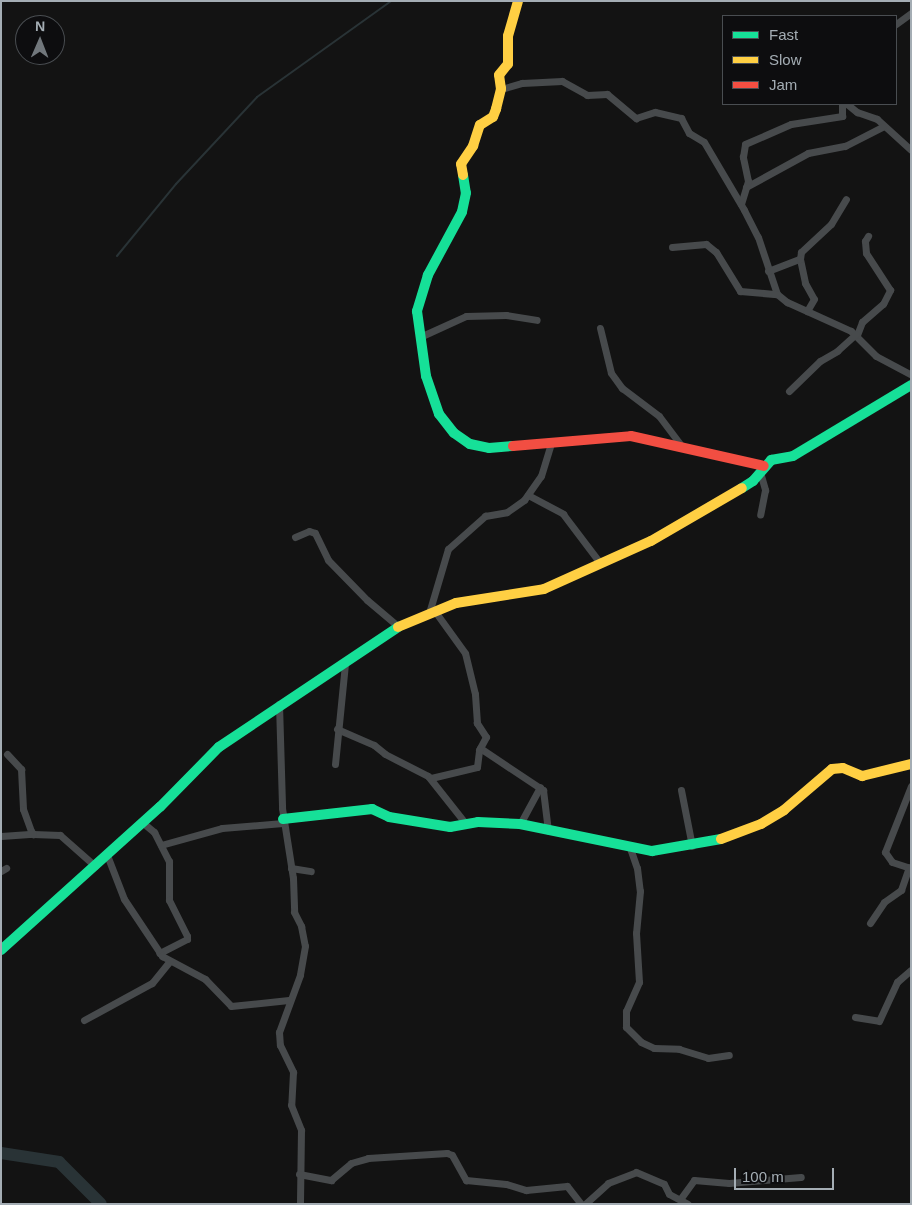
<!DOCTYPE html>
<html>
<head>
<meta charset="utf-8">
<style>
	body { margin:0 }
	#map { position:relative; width:912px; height:1205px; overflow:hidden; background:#131313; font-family:Arial,sans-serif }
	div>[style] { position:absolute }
	.stream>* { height:2px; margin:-1px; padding:0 1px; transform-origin:1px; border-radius:1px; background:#293336 }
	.river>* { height:12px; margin:-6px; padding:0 6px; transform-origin:6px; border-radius:6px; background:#293336 }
	.street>* { height:7px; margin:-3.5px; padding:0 3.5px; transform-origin:3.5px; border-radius:3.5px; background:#474a4c }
	.fast>* { height:10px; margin:-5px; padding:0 5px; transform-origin:5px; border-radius:5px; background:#16e098 }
	.slow>* { height:10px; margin:-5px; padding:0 5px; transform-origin:5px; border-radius:5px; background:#ffcf43 }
	.jam>* { height:10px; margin:-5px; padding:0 5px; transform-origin:5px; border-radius:5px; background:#f24e42 }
	span { translate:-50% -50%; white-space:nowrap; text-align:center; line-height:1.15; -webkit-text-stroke:4px #0d0d0f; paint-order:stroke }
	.frame { position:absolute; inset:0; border:2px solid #a4adb4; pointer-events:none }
	.legend { position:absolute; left:722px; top:15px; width:175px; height:90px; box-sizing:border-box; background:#0d0d0f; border:1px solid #494d51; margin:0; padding:6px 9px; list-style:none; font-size:15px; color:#a4adb4 }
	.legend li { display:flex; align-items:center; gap:10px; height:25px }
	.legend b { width:25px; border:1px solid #494d51 }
	.north { position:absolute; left:15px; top:15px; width:50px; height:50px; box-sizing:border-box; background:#0d0d0f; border:1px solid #494d51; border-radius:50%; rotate:1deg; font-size:14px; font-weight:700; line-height:20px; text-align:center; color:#a4adb4 }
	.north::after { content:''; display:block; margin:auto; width:18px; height:22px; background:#71777c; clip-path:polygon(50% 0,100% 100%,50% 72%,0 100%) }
	.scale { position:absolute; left:734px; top:1168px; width:100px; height:22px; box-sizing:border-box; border:2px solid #a4adb4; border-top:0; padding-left:6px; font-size:15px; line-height:18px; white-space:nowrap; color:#a4adb4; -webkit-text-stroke:4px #0d0d0f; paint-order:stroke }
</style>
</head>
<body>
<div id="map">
	<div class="stream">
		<i style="left:117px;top:256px;width:93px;rotate:-50.7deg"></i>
		<i style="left:176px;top:184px;width:119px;rotate:-47deg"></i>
		<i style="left:257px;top:97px;width:165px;rotate:-35.6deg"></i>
	</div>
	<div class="river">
		<i style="left:1px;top:1153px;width:59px;rotate:8.8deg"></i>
		<i style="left:59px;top:1162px;width:59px;rotate:45deg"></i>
	</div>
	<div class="street">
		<i style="left:896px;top:24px;width:19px;rotate:-36deg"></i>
		<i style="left:501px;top:89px;width:22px;rotate:-16deg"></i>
		<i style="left:522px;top:83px;width:40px;rotate:-2.9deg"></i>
		<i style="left:562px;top:81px;width:29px;rotate:29deg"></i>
		<i style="left:587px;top:95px;width:20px;rotate:-3deg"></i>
		<i style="left:607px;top:94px;width:38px;rotate:40deg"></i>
		<i style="left:636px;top:118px;width:20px;rotate:-18deg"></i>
		<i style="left:655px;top:112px;width:27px;rotate:13deg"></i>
		<i style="left:681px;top:118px;width:17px;rotate:62deg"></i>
		<i style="left:689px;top:133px;width:17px;rotate:31deg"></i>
		<i style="left:704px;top:142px;width:79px;rotate:59.5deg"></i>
		<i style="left:744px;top:210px;width:30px;rotate:63deg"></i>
		<i style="left:758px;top:237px;width:60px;rotate:71.6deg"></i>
		<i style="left:777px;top:294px;width:13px;rotate:39deg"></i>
		<i style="left:787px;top:302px;width:70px;rotate:24.4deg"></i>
		<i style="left:851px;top:331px;width:35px;rotate:45deg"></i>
		<i style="left:876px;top:356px;width:40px;rotate:28deg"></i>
		<i style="left:847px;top:104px;width:13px;rotate:39deg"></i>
		<i style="left:857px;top:112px;width:21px;rotate:19deg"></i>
		<i style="left:877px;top:119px;width:46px;rotate:42.4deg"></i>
		<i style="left:746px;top:187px;width:71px;rotate:-28.7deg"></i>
		<i style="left:808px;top:153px;width:38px;rotate:-11deg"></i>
		<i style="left:845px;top:146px;width:42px;rotate:-27.2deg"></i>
		<i style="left:741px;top:204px;width:24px;rotate:-73deg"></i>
		<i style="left:748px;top:181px;width:25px;rotate:-102deg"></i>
		<i style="left:743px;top:157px;width:13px;rotate:-81deg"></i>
		<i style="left:745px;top:144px;width:50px;rotate:-23.5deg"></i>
		<i style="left:791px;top:124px;width:52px;rotate:-8.9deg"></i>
		<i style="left:842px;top:116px;width:12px;rotate:-90deg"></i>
		<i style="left:672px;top:247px;width:34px;rotate:-5deg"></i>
		<i style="left:706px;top:244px;width:13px;rotate:39deg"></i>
		<i style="left:716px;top:252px;width:46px;rotate:58.4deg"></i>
		<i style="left:740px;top:291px;width:37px;rotate:5deg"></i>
		<i style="left:800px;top:259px;width:25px;rotate:78deg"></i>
		<i style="left:805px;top:283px;width:18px;rotate:61deg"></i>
		<i style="left:814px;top:299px;width:14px;rotate:120deg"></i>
		<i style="left:768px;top:271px;width:34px;rotate:-21deg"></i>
		<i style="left:800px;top:259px;width:7px;rotate:-82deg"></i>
		<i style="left:801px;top:252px;width:41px;rotate:-43deg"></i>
		<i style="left:831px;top:224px;width:29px;rotate:-59deg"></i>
		<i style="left:600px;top:328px;width:46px;rotate:76.3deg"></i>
		<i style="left:611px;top:373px;width:19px;rotate:54deg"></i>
		<i style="left:622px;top:388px;width:46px;rotate:37.1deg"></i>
		<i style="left:659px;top:416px;width:36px;rotate:53deg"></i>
		<i style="left:857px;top:335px;width:14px;rotate:-69deg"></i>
		<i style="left:862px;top:322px;width:28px;rotate:-41deg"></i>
		<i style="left:883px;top:304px;width:16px;rotate:-63deg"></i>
		<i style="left:890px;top:290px;width:44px;rotate:-123deg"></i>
		<i style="left:866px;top:253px;width:12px;rotate:-95deg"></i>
		<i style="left:865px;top:241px;width:6px;rotate:-59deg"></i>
		<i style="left:422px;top:336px;width:48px;rotate:-24.4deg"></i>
		<i style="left:466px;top:316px;width:40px;rotate:-1.4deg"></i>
		<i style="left:506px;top:315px;width:31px;rotate:9deg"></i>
		<i style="left:789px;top:391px;width:43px;rotate:-44.1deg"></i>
		<i style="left:820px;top:361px;width:20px;rotate:-30deg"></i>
		<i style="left:837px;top:351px;width:25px;rotate:-42deg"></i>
		<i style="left:760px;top:472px;width:19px;rotate:74deg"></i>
		<i style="left:765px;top:490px;width:25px;rotate:101deg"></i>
		<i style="left:528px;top:495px;width:40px;rotate:28deg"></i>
		<i style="left:563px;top:514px;width:61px;rotate:52.9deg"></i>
		<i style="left:295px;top:537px;width:15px;rotate:-23deg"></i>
		<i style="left:309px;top:531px;width:6px;rotate:18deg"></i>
		<i style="left:315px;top:533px;width:30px;rotate:64deg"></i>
		<i style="left:328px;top:560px;width:56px;rotate:45.7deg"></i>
		<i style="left:367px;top:600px;width:42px;rotate:40.2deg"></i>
		<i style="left:429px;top:613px;width:67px;rotate:-73.5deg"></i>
		<i style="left:448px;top:549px;width:50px;rotate:-41.7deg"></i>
		<i style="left:485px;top:516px;width:22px;rotate:-10deg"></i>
		<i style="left:507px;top:512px;width:21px;rotate:-35deg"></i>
		<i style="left:524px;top:500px;width:29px;rotate:-55deg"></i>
		<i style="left:541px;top:476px;width:34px;rotate:-73deg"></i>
		<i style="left:279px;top:704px;width:104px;rotate:88.3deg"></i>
		<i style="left:282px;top:808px;width:71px;rotate:81.1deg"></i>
		<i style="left:293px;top:878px;width:34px;rotate:88deg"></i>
		<i style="left:294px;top:912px;width:16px;rotate:63deg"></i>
		<i style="left:301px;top:926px;width:20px;rotate:79deg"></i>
		<i style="left:305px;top:946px;width:29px;rotate:100deg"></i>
		<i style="left:300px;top:975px;width:61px;rotate:110.2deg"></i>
		<i style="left:279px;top:1032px;width:13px;rotate:86deg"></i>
		<i style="left:280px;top:1045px;width:30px;rotate:64deg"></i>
		<i style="left:293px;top:1072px;width:33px;rotate:93deg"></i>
		<i style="left:291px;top:1105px;width:27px;rotate:68deg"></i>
		<i style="left:301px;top:1130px;width:74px;rotate:90.8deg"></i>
		<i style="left:337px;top:729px;width:40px;rotate:23.4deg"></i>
		<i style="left:374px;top:745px;width:14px;rotate:39deg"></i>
		<i style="left:385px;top:754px;width:48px;rotate:27.1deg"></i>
		<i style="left:428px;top:776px;width:61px;rotate:51.6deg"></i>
		<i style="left:480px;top:748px;width:76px;rotate:33.7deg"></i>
		<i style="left:543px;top:790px;width:41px;rotate:83deg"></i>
		<i style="left:7px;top:754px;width:21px;rotate:47deg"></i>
		<i style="left:21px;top:769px;width:40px;rotate:87.1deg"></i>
		<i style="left:23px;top:809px;width:23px;rotate:70deg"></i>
		<i style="left:31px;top:831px;width:4px;rotate:56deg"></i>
		<i style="left:33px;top:834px;width:27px;rotate:2deg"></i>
		<i style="left:60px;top:835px;width:47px;rotate:41.5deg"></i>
		<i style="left:335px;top:764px;width:101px;rotate:-84.3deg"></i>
		<i style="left:431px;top:778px;width:47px;rotate:-13.4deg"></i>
		<i style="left:477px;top:767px;width:17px;rotate:-83deg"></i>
		<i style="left:479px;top:750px;width:15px;rotate:-62deg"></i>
		<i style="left:486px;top:737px;width:17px;rotate:-123deg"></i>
		<i style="left:477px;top:723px;width:29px;rotate:-94deg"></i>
		<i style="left:475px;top:694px;width:42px;rotate:-103.7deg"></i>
		<i style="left:465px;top:653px;width:53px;rotate:-125.8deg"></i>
		<i style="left:911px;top:786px;width:71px;rotate:111.5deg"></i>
		<i style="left:885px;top:852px;width:12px;rotate:55deg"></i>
		<i style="left:892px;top:862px;width:20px;rotate:18deg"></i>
		<i style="left:681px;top:790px;width:57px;rotate:78.9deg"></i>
		<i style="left:142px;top:822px;width:16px;rotate:40deg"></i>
		<i style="left:154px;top:832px;width:33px;rotate:63deg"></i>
		<i style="left:169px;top:861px;width:39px;rotate:90deg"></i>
		<i style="left:169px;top:900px;width:40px;rotate:63.4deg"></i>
		<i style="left:187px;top:936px;width:3px;rotate:90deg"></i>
		<i style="left:187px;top:939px;width:31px;rotate:153deg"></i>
		<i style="left:520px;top:824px;width:42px;rotate:-61.6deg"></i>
		<i style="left:1px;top:836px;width:32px;rotate:-4deg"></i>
		<i style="left:161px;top:845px;width:63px;rotate:-15.6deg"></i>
		<i style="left:222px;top:828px;width:61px;rotate:-4.7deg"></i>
		<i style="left:630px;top:848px;width:21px;rotate:71deg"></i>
		<i style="left:637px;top:868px;width:23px;rotate:83deg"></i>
		<i style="left:640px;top:891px;width:42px;rotate:95.4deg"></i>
		<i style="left:636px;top:933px;width:49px;rotate:86.5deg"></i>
		<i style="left:639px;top:982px;width:32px;rotate:114deg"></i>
		<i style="left:626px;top:1011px;width:16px;rotate:90deg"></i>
		<i style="left:626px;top:1027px;width:21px;rotate:45deg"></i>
		<i style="left:641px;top:1042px;width:14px;rotate:25deg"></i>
		<i style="left:654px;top:1048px;width:25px;rotate:2deg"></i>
		<i style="left:679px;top:1049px;width:30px;rotate:17deg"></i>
		<i style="left:708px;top:1058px;width:21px;rotate:-8deg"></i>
		<i style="left:107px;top:855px;width:47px;rotate:68.9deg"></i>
		<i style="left:124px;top:899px;width:69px;rotate:56.3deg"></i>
		<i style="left:162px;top:956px;width:49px;rotate:28.1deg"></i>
		<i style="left:205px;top:979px;width:37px;rotate:46deg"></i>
		<i style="left:231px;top:1006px;width:58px;rotate:-5.9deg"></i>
		<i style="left:291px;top:868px;width:20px;rotate:9deg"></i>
		<i style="left:1px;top:871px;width:6px;rotate:-31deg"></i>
		<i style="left:870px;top:923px;width:25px;rotate:-56deg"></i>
		<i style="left:884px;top:902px;width:21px;rotate:-35deg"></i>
		<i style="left:901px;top:890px;width:24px;rotate:-71deg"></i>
		<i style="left:855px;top:1017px;width:24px;rotate:9deg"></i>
		<i style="left:879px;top:1021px;width:43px;rotate:-65.2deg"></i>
		<i style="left:897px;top:982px;width:18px;rotate:-41deg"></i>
		<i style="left:84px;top:1020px;width:77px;rotate:-28.6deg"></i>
		<i style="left:152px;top:983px;width:28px;rotate:-51deg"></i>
		<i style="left:299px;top:1174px;width:33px;rotate:11deg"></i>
		<i style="left:331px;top:1180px;width:26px;rotate:-40deg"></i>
		<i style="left:351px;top:1163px;width:18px;rotate:-16deg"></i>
		<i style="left:368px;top:1158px;width:79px;rotate:-3.6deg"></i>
		<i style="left:447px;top:1153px;width:5px;rotate:22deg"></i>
		<i style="left:452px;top:1155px;width:29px;rotate:61deg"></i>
		<i style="left:466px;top:1180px;width:40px;rotate:5.7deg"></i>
		<i style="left:506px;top:1184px;width:21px;rotate:17deg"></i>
		<i style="left:526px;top:1190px;width:41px;rotate:-5.6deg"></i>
		<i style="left:567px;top:1186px;width:23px;rotate:52deg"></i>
		<i style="left:681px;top:1198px;width:22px;rotate:-54deg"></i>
		<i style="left:694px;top:1180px;width:35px;rotate:5deg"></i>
		<i style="left:729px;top:1183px;width:72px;rotate:-4.8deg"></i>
		<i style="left:585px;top:1204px;width:31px;rotate:-42deg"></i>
		<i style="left:608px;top:1183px;width:30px;rotate:-21deg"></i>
		<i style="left:636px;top:1172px;width:30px;rotate:23deg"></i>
		<i style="left:664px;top:1184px;width:11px;rotate:63deg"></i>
		<i style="left:669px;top:1194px;width:21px;rotate:28deg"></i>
	</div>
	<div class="fast">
		<i style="left:463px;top:175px;width:18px;rotate:81deg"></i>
		<i style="left:466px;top:193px;width:19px;rotate:102deg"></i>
		<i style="left:462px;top:212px;width:72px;rotate:118.4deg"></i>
		<i style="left:428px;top:275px;width:38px;rotate:107deg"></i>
		<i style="left:417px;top:311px;width:66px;rotate:82.1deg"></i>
		<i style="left:426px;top:376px;width:40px;rotate:71.1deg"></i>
		<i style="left:439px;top:414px;width:24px;rotate:52deg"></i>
		<i style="left:454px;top:433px;width:19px;rotate:35deg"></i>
		<i style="left:470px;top:444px;width:19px;rotate:12deg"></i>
		<i style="left:489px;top:448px;width:24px;rotate:-5deg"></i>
		<i style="left:742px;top:488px;width:13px;rotate:-32deg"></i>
		<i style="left:753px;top:481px;width:28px;rotate:-49deg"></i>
		<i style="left:771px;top:460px;width:22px;rotate:-10deg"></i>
		<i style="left:793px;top:456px;width:138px;rotate:-31deg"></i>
		<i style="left:283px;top:819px;width:90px;rotate:-6.4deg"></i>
		<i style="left:372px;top:809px;width:19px;rotate:25deg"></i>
		<i style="left:389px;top:817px;width:62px;rotate:9.3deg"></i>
		<i style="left:450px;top:827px;width:28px;rotate:-10deg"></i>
		<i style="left:478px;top:822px;width:42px;rotate:2.7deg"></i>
		<i style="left:520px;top:824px;width:135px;rotate:11.6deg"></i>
		<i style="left:652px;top:851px;width:70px;rotate:-9.9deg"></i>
		<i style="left:1px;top:950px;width:214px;rotate:-42deg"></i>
		<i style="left:160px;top:807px;width:84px;rotate:-45.5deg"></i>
		<i style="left:219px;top:747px;width:216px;rotate:-33.8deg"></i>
	</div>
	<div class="slow">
		<i style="left:463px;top:175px;width:11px;rotate:-100deg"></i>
		<i style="left:461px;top:164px;width:22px;rotate:-56deg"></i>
		<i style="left:473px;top:146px;width:22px;rotate:-72deg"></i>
		<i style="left:480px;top:125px;width:15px;rotate:-32deg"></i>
		<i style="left:493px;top:117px;width:9px;rotate:-69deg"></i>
		<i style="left:496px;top:109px;width:21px;rotate:-76deg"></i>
		<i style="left:501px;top:89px;width:14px;rotate:-98deg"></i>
		<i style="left:499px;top:75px;width:14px;rotate:-51deg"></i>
		<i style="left:508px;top:64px;width:28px;rotate:-90deg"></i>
		<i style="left:508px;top:36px;width:36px;rotate:-74deg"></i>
		<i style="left:398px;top:627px;width:63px;rotate:-22.5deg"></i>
		<i style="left:456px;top:603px;width:89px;rotate:-9deg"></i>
		<i style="left:544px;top:589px;width:117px;rotate:-24.2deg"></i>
		<i style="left:651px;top:541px;width:105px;rotate:-30.2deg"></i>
		<i style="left:721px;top:839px;width:43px;rotate:-20.6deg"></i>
		<i style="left:761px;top:824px;width:27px;rotate:-31deg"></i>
		<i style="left:784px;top:810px;width:63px;rotate:-40.5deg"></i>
		<i style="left:832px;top:769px;width:11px;rotate:-5deg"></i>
		<i style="left:843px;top:768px;width:21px;rotate:23deg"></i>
		<i style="left:862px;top:776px;width:50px;rotate:-13.8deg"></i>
	</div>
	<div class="jam">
		<i style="left:513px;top:446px;width:118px;rotate:-4.8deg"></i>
		<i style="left:631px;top:436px;width:136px;rotate:12.7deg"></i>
	</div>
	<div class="frame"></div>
	<ul class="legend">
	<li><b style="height:6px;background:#16e098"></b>Fast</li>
	<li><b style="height:6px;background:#ffcf43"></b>Slow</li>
	<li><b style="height:6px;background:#f24e42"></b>Jam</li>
	</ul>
	<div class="north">N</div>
	<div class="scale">100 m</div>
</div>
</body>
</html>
